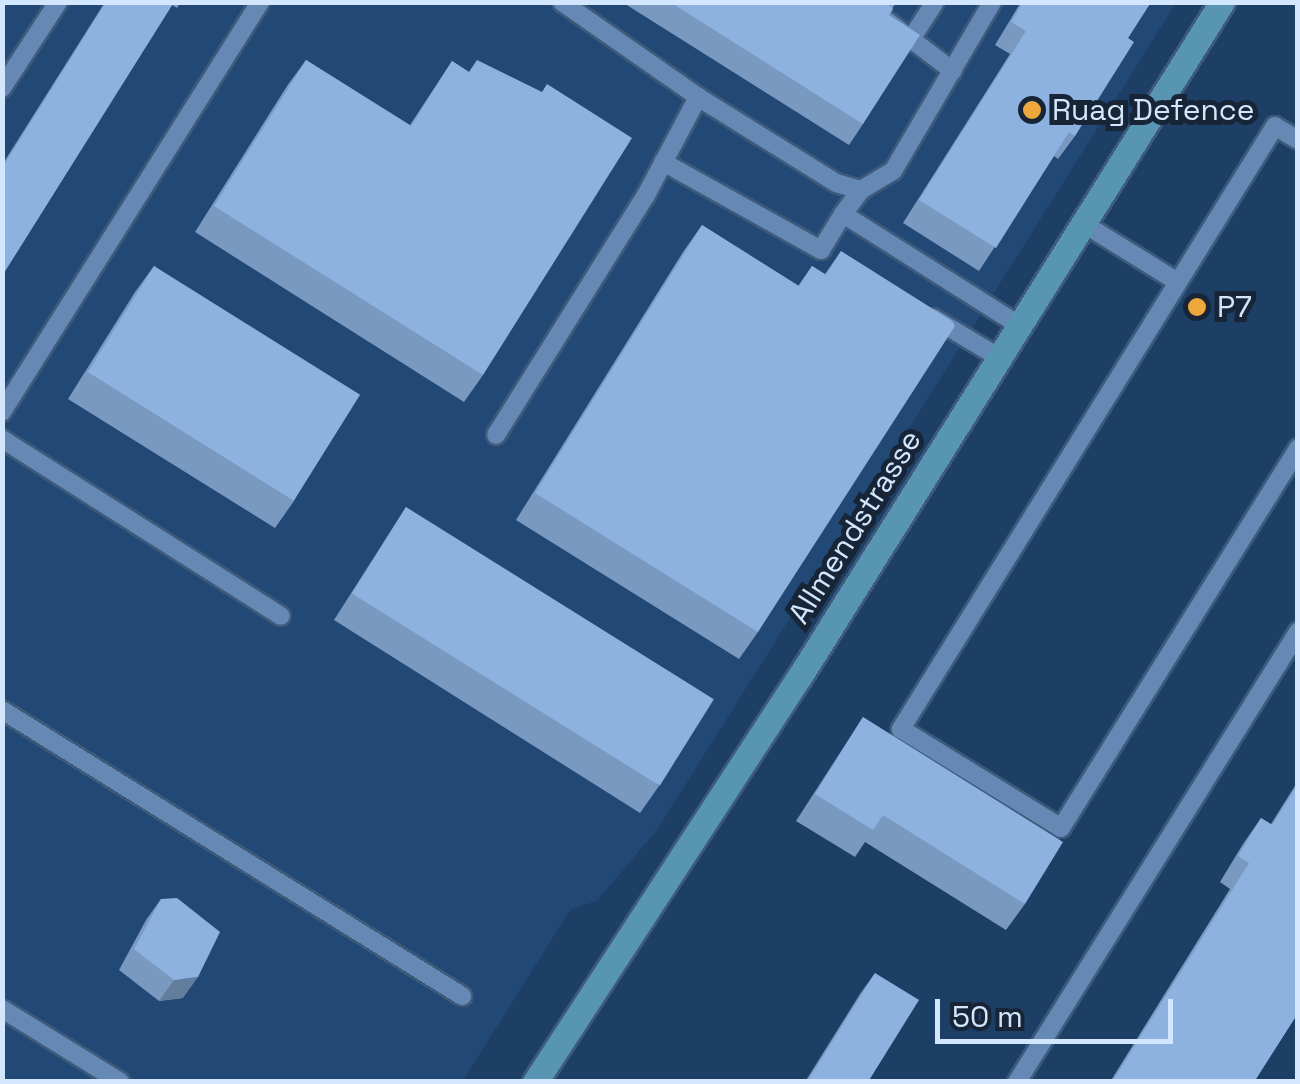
<!DOCTYPE html>
<html>
<head>
<meta charset="utf-8">
<style>
	body { margin:0 }
	#map { position:relative; width:1300px; height:1084px; overflow:hidden; background:#1d3e65; font-family:"Space Grotesk",sans-serif }
	div>[style] { position:absolute }
	.built>* { inset:0; background:#224875 }
	.roads { filter:drop-shadow(2px 0 #3d5a7b) drop-shadow(-2px 0 #3d5a7b) drop-shadow(0 2px #3d5a7b) drop-shadow(0 -2px #3d5a7b) }
	.service>* { height:18px; margin:-9px; padding:0 9px; transform-origin:9px; border-radius:9px; background:#6588b4 }
	.secondary>* { height:25px; margin:-12.5px; padding:0 12.5px; transform-origin:12.5px; border-radius:12.5px; background:#5795b3 }
	.wall>* { inset:0; background:#7999c1 }
	.shaded-wall>* { inset:0; background:#637d9d }
	.building>* { inset:0; background:#8db2e0; transform-origin:0 0 }
	.dots>* { width:28px; height:28px; translate:-50% -50%; box-sizing:border-box; border:5px solid #172537; border-radius:50% }
	span { translate:-50% -50%; white-space:nowrap; text-align:center; line-height:1.15; -webkit-text-stroke:10px #172537; paint-order:stroke }
	.poi-label { font-size:30px; color:#d2e6fe }
	.left { translate:0 -50%; text-align:left }
	.street-label { font-size:30px; color:#d2e6fe }
	.frame { position:absolute; inset:0; border:5px solid #d2e6fe; pointer-events:none }
	.scale { position:absolute; left:935px; top:999px; width:238px; height:45px; box-sizing:border-box; border:5px solid #d2e6fe; border-top:0; padding-left:12px; font-size:30px; line-height:35px; white-space:nowrap; color:#d2e6fe; -webkit-text-stroke:8px #172537; paint-order:stroke }
</style>
</head>
<body>
<div id="map">
	<div class="built">
		<i style="clip-path:polygon(2px 3px,1176px 3px,657px 830px,597px 901px,571px 909px,462px 1082px,3px 1081px)"></i>
	</div>
	<div class="roads">
		<div class="service">
			<i style="left:562px;top:2px;width:166px;rotate:34.9deg"></i>
			<i style="left:698px;top:97px;width:163px;rotate:31.9deg"></i>
			<i style="left:836px;top:183px;width:26px;rotate:16deg"></i>
			<i style="left:861px;top:190px;width:37px;rotate:-31deg"></i>
			<i style="left:893px;top:171px;width:196px;rotate:-59.6deg"></i>
			<i style="left:862px;top:2px;width:114px;rotate:37.2deg"></i>
			<i style="left:913px;top:36px;width:40px;rotate:-57.1deg"></i>
			<i style="left:2px;top:88px;width:103px;rotate:-56.9deg"></i>
			<i style="left:1298px;top:140px;width:27px;rotate:-149deg"></i>
			<i style="left:1275px;top:126px;width:710px;rotate:121.81deg"></i>
			<i style="left:901px;top:729px;width:188px;rotate:31.7deg"></i>
			<i style="left:1061px;top:828px;width:448px;rotate:-58deg"></i>
			<i style="left:663px;top:162px;width:181px;rotate:29.1deg"></i>
			<i style="left:821px;top:250px;width:42px;rotate:-58.6deg"></i>
			<i style="left:861px;top:190px;width:30px;rotate:127deg"></i>
			<i style="left:843px;top:214px;width:209px;rotate:32.3deg"></i>
			<i style="left:1084px;top:224px;width:110px;rotate:31.7deg"></i>
			<i style="left:933px;top:318px;width:78px;rotate:30.8deg"></i>
			<i style="left:2px;top:412px;width:484px;rotate:-57.8deg"></i>
			<i style="left:496px;top:435px;width:283px;rotate:-58deg"></i>
			<i style="left:646px;top:195px;width:111px;rotate:-62deg"></i>
			<i style="left:2px;top:439px;width:330px;rotate:32.4deg"></i>
			<i style="left:2px;top:710px;width:542px;rotate:31.87deg"></i>
			<i style="left:2px;top:1009px;width:139px;rotate:31.7deg"></i>
			<i style="left:1017px;top:1082px;width:531px;rotate:-58.02deg"></i>
		</div>
		<div class="secondary">
			<i style="left:535px;top:1082px;width:485px;rotate:-56.9deg"></i>
			<i style="left:800px;top:676px;width:795px;rotate:-57.95deg"></i>
		</div>
	</div>
	<div class="wall">
		<i style="clip-path:polygon(105px 2px,181px 2px,177px 8px,172px 5px,2px 276px,2px 165px)"></i>
		<i style="clip-path:polygon(622px 2px,896px 2px,889px 15px,863px 124px,849px 145px)"></i>
		<i style="clip-path:polygon(1021px 2px,1151px 2px,1128px 38px,1075px 136px,1058px 159px,1054px 156px,979px 271px,903px 223px,1010px 54px,995px 45px)"></i>
		<i style="clip-path:polygon(306px 60px,410px 125px,452px 61px,469px 72px,483px 375px,464px 402px,195px 232px,287px 86px)"></i>
		<i style="clip-path:polygon(702px 225px,798px 286px,812px 266px,825px 274px,841px 251px,758px 632px,739px 659px,516px 520px,683px 252px)"></i>
		<i style="clip-path:polygon(154px 266px,294px 501px,275px 528px,68px 399px,135px 292px)"></i>
		<i style="clip-path:polygon(406px 507px,659px 786px,640px 813px,334px 620px)"></i>
		<i style="clip-path:polygon(863px 717px,1025px 904px,1006px 930px,865px 842px,855px 857px,796px 821px)"></i>
		<i style="clip-path:polygon(1298px 781px,1298px 1013px,1254px 1082px,1110px 1082px,1230px 889px,1220px 882px,1243px 844px,1261px 818px,1271px 824px)"></i>
		<i style="clip-path:polygon(161px 899px,183px 998px,159px 1001px,119px 970px,146px 920px)"></i>
		<i style="clip-path:polygon(875px 973px,868px 1082px,805px 1082px,860px 994px)"></i>
	</div>
	<div class="shaded-wall">
		<i style="clip-path:polygon(198px 977px,183px 998px,159px 1001px,174px 980px)"></i>
	</div>
	<div class="building">
		<i style="clip-path:polygon(106px 2px,174px 2px,2px 276px,2px 168px)"></i>
		<i style="clip-path:polygon(670px 2px,885px 2px,893px 9px,889px 15px,920px 35px,863px 124px)"></i>
		<i style="clip-path:polygon(1023px 2px,1151px 2px,1128px 38px,1134px 42px,1075px 136px,1069px 132px,996px 248px,919px 200px,1026px 31px,1011px 22px)"></i>
		<i style="clip-path:polygon(306px 60px,411px 126px,452px 61px,469px 72px,477px 60px,542px 92px,547px 84px,632px 138px,483px 375px,214px 206px)"></i>
		<i style="clip-path:polygon(702px 225px,799px 286px,812px 266px,826px 275px,841px 251px,952px 321px,955px 326px,758px 632px,535px 493px)"></i>
		<i style="left:154px;top:266px;width:243px;height:125px;rotate:32deg"></i>
		<i style="left:406px;top:507px;width:363px;height:102px;rotate:32deg"></i>
		<i style="clip-path:polygon(863px 717px,1063px 842px,1025px 904px,883px 815px,873px 830px,815px 794px)"></i>
		<i style="clip-path:polygon(1298px 784px,1298px 1013px,1254px 1082px,1112px 1082px,1249px 863px,1238px 856px,1261px 818px,1272px 825px)"></i>
		<i style="clip-path:polygon(177px 898px,220px 932px,198px 977px,174px 980px,134px 949px,161px 899px)"></i>
		<i style="clip-path:polygon(875px 973px,919px 1000px,868px 1082px,807px 1082px)"></i>
	</div>
	<div class="dots">
		<i style="left:1032px;top:110px;background:#eea83c"></i>
		<i style="left:1197px;top:307px;background:#eea83c"></i>
	</div>
	<div class="poi-label">
		<span class="left" style="left:1052px;top:110px">Ruag Defence</span>
		<span class="left" style="left:1217px;top:307px">P7</span>
	</div>
	<div class="street-label">
		<span style="left:855px;top:527px;rotate:-58deg">Allmendstrasse</span>
	</div>
	<div class="frame"></div>
	<div class="scale">50 m</div>
</div>
</body>
</html>
